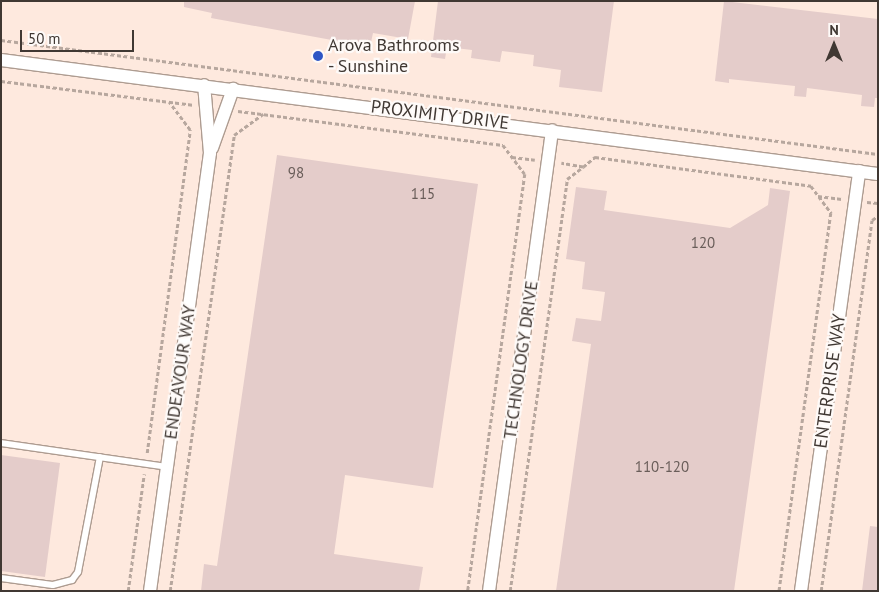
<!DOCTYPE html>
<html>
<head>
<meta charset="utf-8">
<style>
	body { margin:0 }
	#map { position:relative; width:879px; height:592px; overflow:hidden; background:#fee9de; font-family:"PT Sans",sans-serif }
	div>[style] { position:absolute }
	.building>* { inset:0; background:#e4ccca }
	.path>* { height:2.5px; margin-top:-1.25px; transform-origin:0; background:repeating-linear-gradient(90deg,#b7a79e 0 4px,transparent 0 6.5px) }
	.roads { filter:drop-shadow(1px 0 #ae9c91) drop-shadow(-1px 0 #ae9c91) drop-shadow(0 1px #ae9c91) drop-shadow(0 -1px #ae9c91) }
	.lane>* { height:6px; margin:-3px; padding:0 3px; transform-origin:3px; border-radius:3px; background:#fff }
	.street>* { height:12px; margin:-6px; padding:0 6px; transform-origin:6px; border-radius:6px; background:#fff }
	.dots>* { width:14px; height:14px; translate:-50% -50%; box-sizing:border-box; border:2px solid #fefaf8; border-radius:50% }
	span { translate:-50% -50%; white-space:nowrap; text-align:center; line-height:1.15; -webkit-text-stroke:4.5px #fefaf8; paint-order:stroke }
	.number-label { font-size:15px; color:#695d59 }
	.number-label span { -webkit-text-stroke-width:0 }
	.poi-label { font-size:18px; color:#403833 }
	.left { translate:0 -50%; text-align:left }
	.street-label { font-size:18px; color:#403833 }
	.frame { position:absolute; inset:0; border:2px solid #403833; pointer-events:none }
	.north { position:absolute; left:809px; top:20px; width:50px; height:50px; -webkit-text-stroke:4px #fefaf8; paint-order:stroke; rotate:0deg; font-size:14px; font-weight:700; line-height:20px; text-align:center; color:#403833 }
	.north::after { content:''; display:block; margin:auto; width:18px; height:22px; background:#403833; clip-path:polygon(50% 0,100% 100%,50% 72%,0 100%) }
	.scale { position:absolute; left:20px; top:30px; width:114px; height:22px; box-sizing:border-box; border:2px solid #403833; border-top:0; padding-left:6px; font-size:15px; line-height:18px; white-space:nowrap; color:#403833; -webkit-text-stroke:4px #fefaf8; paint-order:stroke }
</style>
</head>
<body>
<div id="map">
	<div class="building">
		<i style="clip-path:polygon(184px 1px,415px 1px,408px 39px,373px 33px,370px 47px,211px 18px,212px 13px,184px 7px)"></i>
		<i style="clip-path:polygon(438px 1px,614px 1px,602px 92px,559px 87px,561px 70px,533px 66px,534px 55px,502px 51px,500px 62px,471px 58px,472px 50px,447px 47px,445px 59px,431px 57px)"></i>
		<i style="clip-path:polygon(724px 1px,878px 19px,878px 98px,875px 98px,874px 107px,861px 106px,862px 95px,807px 88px,806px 97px,794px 96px,795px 86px,729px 79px,729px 83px,715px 81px)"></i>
		<i style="clip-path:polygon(277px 155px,478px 184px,433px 488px,345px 475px,334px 554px,423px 567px,419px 591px,201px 591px,204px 564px,217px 566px)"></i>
		<i style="clip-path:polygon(576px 187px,607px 191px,604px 210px,730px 228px,768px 205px,770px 188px,790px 191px,734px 591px,556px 591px,591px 344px,572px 341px,576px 318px,601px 321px,605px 292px,582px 289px,585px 262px,566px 259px)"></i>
		<i style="clip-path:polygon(1px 455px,60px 463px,45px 577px,1px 571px)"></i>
		<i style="clip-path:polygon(870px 526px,878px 527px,878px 591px,862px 591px)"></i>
	</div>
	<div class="path">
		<i style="left:1px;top:40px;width:884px;rotate:7.41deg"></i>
		<i style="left:1px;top:81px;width:193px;rotate:7.1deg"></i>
		<i style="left:238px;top:111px;width:267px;rotate:7.3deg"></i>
		<i style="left:503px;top:145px;width:36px;rotate:53deg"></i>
		<i style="left:525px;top:174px;width:421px;rotate:97.8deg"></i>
		<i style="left:512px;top:157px;width:23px;rotate:7deg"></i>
		<i style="left:583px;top:167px;width:16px;rotate:-40deg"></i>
		<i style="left:595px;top:157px;width:218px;rotate:7.6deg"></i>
		<i style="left:811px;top:186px;width:34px;rotate:53deg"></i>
		<i style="left:831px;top:213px;width:382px;rotate:97.8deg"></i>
		<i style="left:818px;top:196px;width:24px;rotate:7deg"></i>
		<i style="left:867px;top:202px;width:11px;rotate:5deg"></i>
		<i style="left:147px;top:453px;width:326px;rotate:-82.4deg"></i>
		<i style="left:190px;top:130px;width:35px;rotate:-127deg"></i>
		<i style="left:128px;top:591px;width:118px;rotate:-82.2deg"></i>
		<i style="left:170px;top:591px;width:460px;rotate:-82deg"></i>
		<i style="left:234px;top:135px;width:36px;rotate:-36deg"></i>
		<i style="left:510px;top:591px;width:416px;rotate:-82.1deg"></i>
		<i style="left:567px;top:179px;width:20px;rotate:-37deg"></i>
		<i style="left:583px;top:167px;width:22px;rotate:-170deg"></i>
		<i style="left:821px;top:591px;width:374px;rotate:-82.2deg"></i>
		<i style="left:872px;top:220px;width:7px;rotate:-34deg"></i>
	</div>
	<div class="roads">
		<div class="lane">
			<i style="left:1px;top:443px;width:168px;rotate:8.2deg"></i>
			<i style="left:1px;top:578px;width:52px;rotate:7.7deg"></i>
			<i style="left:53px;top:585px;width:20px;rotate:-15deg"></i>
			<i style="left:72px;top:580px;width:10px;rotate:-53deg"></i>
			<i style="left:78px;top:572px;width:117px;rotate:-79.2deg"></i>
		</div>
		<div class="street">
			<i style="left:1px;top:60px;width:884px;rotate:7.41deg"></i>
			<i style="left:212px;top:148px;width:63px;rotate:-70.4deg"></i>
			<i style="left:150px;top:591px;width:442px;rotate:-82.2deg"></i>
			<i style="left:210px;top:153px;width:68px;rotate:-95deg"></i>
			<i style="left:489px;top:591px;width:465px;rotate:-82.2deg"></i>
			<i style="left:801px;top:591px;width:424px;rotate:-82.1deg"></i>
		</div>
	</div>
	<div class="dots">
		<i style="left:318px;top:56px;background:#2e56c5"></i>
	</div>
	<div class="number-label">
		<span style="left:296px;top:173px">98</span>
		<span style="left:423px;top:194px">115</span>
		<span style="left:703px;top:243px">120</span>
		<span style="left:662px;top:467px">110-120</span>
	</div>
	<div class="poi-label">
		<span class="left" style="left:328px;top:56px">Arova Bathrooms<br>- Sunshine</span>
	</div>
	<div class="street-label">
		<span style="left:440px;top:115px;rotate:7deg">PROXIMITY DRIVE</span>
		<span style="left:521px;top:360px;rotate:-82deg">TECHNOLOGY DRIVE</span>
		<span style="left:180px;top:372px;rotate:-82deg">ENDEAVOUR WAY</span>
		<span style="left:830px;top:381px;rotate:-82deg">ENTERPRISE WAY</span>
	</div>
	<div class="frame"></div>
	<div class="north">N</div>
	<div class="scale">50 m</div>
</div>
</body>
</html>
